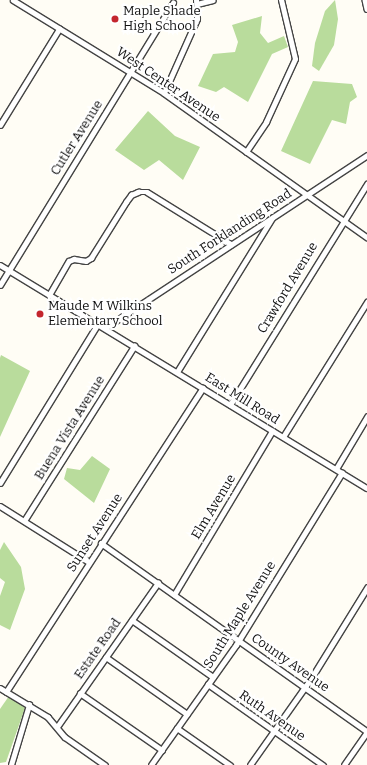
<!DOCTYPE html>
<html>
<head>
<meta charset="utf-8">
<style>
	body { margin:0 }
	#map { position:relative; width:367px; height:765px; overflow:hidden; background:#fffdf5; font-family:Bitter,serif }
	div>[style] { position:absolute }
	.forest>* { inset:0; background:#b9dc9c }
	.roads { filter:drop-shadow(1px 0 #444) drop-shadow(-1px 0 #444) drop-shadow(0 1px #444) drop-shadow(0 -1px #444) }
	.minor>* { height:4.5px; margin:-2.25px; padding:0 2.25px; transform-origin:2.25px; border-radius:2.25px; background:#fff }
	.dots>* { width:11px; height:11px; translate:-50% -50%; box-sizing:border-box; border:2px solid #fff; border-radius:50% }
	span { translate:-50% -50%; white-space:nowrap; text-align:center; line-height:1.15; -webkit-text-stroke:4px #fff; paint-order:stroke }
	.poi-label { font-size:13px; color:#111 }
	.left { translate:0 -50%; text-align:left }
	.street-label { font-size:13px; color:#111 }
</style>
</head>
<body>
<div id="map">
	<div class="forest">
		<i style="clip-path:polygon(335px 0,338px 19px,334px 45px,319px 71px,312px 66px,315px 43px,325px 11px)"></i>
		<i style="clip-path:polygon(262px 16px,260px 33px,268px 43px,284px 36px,288px 47px,272px 54px,248px 102px,224px 87px,216px 92px,198px 86px,213px 54px,235px 52px,238px 42px,232px 25px)"></i>
		<i style="clip-path:polygon(313px 81px,352px 84px,357px 97px,350px 102px,346px 124px,332px 120px,310px 164px,281px 151px)"></i>
		<i style="clip-path:polygon(148px 111px,175px 136px,200px 147px,183px 180px,159px 160px,144px 170px,115px 150px)"></i>
		<i style="clip-path:polygon(1px 355px,30px 371px,0 437px,0 358px)"></i>
		<i style="clip-path:polygon(92px 456px,110px 469px,94px 503px,64px 479px,67px 468px,80px 470px)"></i>
		<i style="clip-path:polygon(4px 542px,21px 567px,25px 589px,10px 630px,0 625px,0 596px,5px 582px,0 578px,0 550px)"></i>
		<i style="clip-path:polygon(9px 696px,25px 708px,6px 762px,0 763px,0 709px)"></i>
	</div>
	<div class="roads">
		<div class="minor">
			<i style="left:13px;top:0;width:177px;rotate:31.6deg"></i>
			<i style="left:164px;top:93px;width:249px;rotate:35.4deg"></i>
			<i style="left:365px;top:0;width:9px;rotate:77deg"></i>
			<i style="left:197px;top:4px;width:16px;rotate:-14deg"></i>
			<i style="left:164px;top:93px;width:81px;rotate:-66deg"></i>
			<i style="left:197px;top:19px;width:19px;rotate:-93deg"></i>
			<i style="left:0;top:125px;width:113px;rotate:-58.4deg"></i>
			<i style="left:246px;top:152px;width:36px;rotate:-56deg"></i>
			<i style="left:266px;top:122px;width:69px;rotate:-65.3deg"></i>
			<i style="left:295px;top:59px;width:61px;rotate:-103.3deg"></i>
			<i style="left:0;top:265px;width:429px;rotate:31.3deg"></i>
			<i style="left:0;top:285px;width:331px;rotate:-58.5deg"></i>
			<i style="left:49px;top:295px;width:39px;rotate:-60deg"></i>
			<i style="left:69px;top:261px;width:5px;rotate:-22deg"></i>
			<i style="left:74px;top:259px;width:12px;rotate:9deg"></i>
			<i style="left:86px;top:261px;width:6px;rotate:-31deg"></i>
			<i style="left:91px;top:258px;width:66px;rotate:-58deg"></i>
			<i style="left:126px;top:202px;width:9px;rotate:-54deg"></i>
			<i style="left:131px;top:195px;width:8px;rotate:-23deg"></i>
			<i style="left:138px;top:192px;width:9px"></i>
			<i style="left:147px;top:192px;width:99px;rotate:31.8deg"></i>
			<i style="left:105px;top:328px;width:314px;rotate:-33.4deg"></i>
			<i style="left:177px;top:372px;width:181px;rotate:-58.3deg"></i>
			<i style="left:230px;top:405px;width:260px;rotate:-58.2deg"></i>
			<i style="left:283px;top:437px;width:159px;rotate:-58.1deg"></i>
			<i style="left:336px;top:469px;width:61px;rotate:-59.2deg"></i>
			<i style="left:0;top:483px;width:187px;rotate:-58.4deg"></i>
			<i style="left:0;top:506px;width:105px;rotate:32.2deg"></i>
			<i style="left:24px;top:521px;width:207px;rotate:-57.8deg"></i>
			<i style="left:101px;top:543px;width:326px;rotate:35.3deg"></i>
			<i style="left:174px;top:595px;width:191px;rotate:-59.1deg"></i>
			<i style="left:132px;top:620px;width:99px;rotate:35.1deg"></i>
			<i style="left:106px;top:657px;width:99px;rotate:35.1deg"></i>
			<i style="left:208px;top:684px;width:141px;rotate:35.2deg"></i>
			<i style="left:0;top:688px;width:56px;rotate:31.1deg"></i>
			<i style="left:48px;top:717px;width:26px;rotate:50deg"></i>
			<i style="left:65px;top:737px;width:49px;rotate:35deg"></i>
			<i style="left:6px;top:692px;width:362px;rotate:-57.1deg"></i>
			<i style="left:80px;top:693px;width:100px;rotate:34.8deg"></i>
			<i style="left:57px;top:727px;width:176px;rotate:-55deg"></i>
			<i style="left:177px;top:728px;width:65px;rotate:34.9deg"></i>
			<i style="left:11px;top:765px;width:63px;rotate:-73.3deg"></i>
			<i style="left:151px;top:765px;width:147px;rotate:-54.7deg"></i>
			<i style="left:236px;top:645px;width:202px;rotate:-58.4deg"></i>
			<i style="left:250px;top:765px;width:108px;rotate:-54.8deg"></i>
			<i style="left:312px;top:677px;width:105px;rotate:-58.3deg"></i>
			<i style="left:344px;top:765px;width:40px;rotate:-55.1deg"></i>
		</div>
	</div>
	<div class="dots">
		<i style="left:115px;top:19px;background:#c4262e"></i>
		<i style="left:40px;top:314px;background:#c4262e"></i>
	</div>
	<div class="poi-label">
		<span class="left" style="left:123px;top:19px">Maple Shade<br>High School</span>
		<span class="left" style="left:48px;top:314px">Maude M Wilkins<br>Elementary School</span>
	</div>
	<div class="street-label">
		<span style="left:168px;top:85px;rotate:34deg">West Center Avenue</span>
		<span style="left:77px;top:138px;rotate:-58deg">Cutler Avenue</span>
		<span style="left:230px;top:232px;rotate:-33deg">South Forklanding Road</span>
		<span style="left:288px;top:288px;rotate:-59deg">Crawford Avenue</span>
		<span style="left:242px;top:399px;rotate:32deg">East Mill Road</span>
		<span style="left:70px;top:428px;rotate:-58deg">Buena Vista Avenue</span>
		<span style="left:214px;top:507px;rotate:-59deg">Elm Avenue</span>
		<span style="left:95px;top:533px;rotate:-57deg">Sunset Avenue</span>
		<span style="left:240px;top:615px;rotate:-58deg">South Maple Avenue</span>
		<span style="left:98px;top:649px;rotate:-55deg">Estate Road</span>
		<span style="left:290px;top:663px;rotate:35deg">County Avenue</span>
		<span style="left:272px;top:716px;rotate:35deg">Ruth Avenue</span>
	</div>
</div>
</body>
</html>
